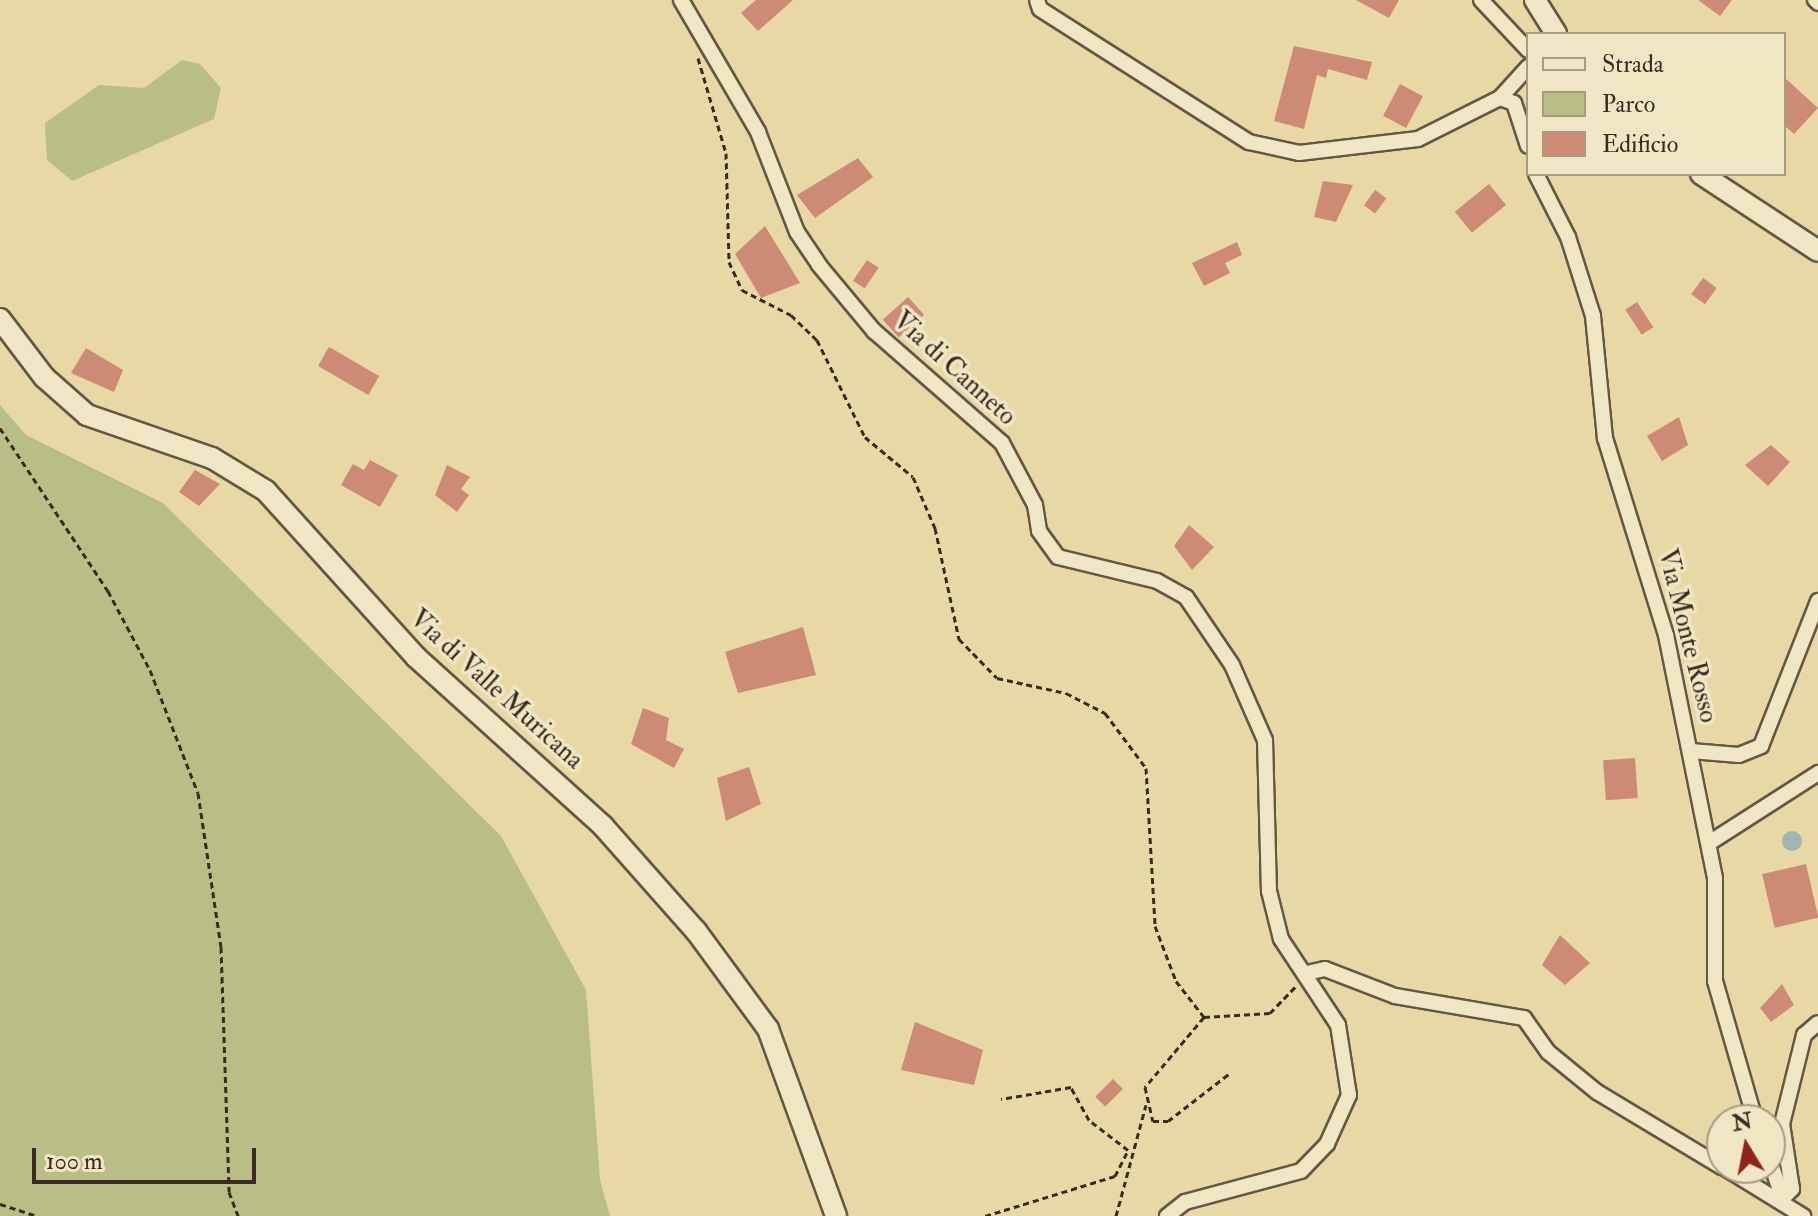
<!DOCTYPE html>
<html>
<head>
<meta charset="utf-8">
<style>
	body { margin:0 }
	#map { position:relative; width:1818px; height:1216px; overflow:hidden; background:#e8d8a5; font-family:"IM FELL Double Pica",serif }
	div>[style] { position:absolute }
	.green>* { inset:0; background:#b8be85 }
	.water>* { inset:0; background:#9db6b3 }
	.round { border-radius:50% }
	.building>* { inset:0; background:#cd8a75; transform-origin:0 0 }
	.path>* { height:3px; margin-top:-1.5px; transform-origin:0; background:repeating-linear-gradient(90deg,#382c22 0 6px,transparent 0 10px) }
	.roads { filter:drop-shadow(2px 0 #645743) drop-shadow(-2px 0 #645743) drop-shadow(0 2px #645743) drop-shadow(0 -2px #645743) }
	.street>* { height:14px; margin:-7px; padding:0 7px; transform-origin:7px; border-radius:7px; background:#f0e6c4 }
	.secondary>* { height:20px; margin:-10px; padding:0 10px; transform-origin:10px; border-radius:10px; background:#f0e6c4 }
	span { translate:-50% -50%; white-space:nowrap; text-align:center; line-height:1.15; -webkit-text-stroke:7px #f0e6c4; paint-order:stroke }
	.street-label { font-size:26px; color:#382c22 }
	.legend { position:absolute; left:1526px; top:32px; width:260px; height:144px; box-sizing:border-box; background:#f0e6c4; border:2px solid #a69c83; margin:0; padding:10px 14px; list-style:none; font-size:24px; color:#382c22 }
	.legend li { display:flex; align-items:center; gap:16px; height:40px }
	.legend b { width:40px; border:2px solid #a69c83 }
	.north { position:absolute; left:1706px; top:1104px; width:80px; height:80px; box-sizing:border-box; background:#f0e6c4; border:2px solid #a69c83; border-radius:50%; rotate:350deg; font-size:22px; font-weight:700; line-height:32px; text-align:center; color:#382c22 }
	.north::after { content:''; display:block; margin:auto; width:28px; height:36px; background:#8f2418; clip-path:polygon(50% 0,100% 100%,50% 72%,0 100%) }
	.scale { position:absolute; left:32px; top:1148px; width:224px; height:36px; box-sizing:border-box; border:4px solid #382c22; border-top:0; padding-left:10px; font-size:24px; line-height:28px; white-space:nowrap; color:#382c22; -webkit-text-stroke:6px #f0e6c4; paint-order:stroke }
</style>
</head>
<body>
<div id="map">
	<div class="green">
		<i style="clip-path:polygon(182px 60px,200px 64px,221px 88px,214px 119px,72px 181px,47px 160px,45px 123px,99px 85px,144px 88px)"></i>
		<i style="clip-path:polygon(0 405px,26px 435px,163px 503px,501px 836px,586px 990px,600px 1180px,610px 1216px,0 1216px)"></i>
	</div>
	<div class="water">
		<i class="round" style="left:1782px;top:831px;width:20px;height:20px"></i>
	</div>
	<div class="building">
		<i style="clip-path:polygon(756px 0,793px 0,758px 31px,741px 13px)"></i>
		<i style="clip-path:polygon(1356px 0,1399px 0,1389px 18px)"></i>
		<i style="clip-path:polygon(1698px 0,1732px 0,1720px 16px)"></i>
		<i style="clip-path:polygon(1294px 46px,1372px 62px,1367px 80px,1328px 69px,1326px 78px,1317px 75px,1304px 129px,1274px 121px)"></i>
		<i style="clip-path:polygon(1784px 77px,1818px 108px,1794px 134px,1784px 125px)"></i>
		<i style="left:1400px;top:84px;width:26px;height:36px;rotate:28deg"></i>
		<i style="clip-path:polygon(858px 158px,873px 177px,815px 218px,797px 195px)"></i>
		<i style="clip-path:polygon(1323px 181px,1353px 185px,1336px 222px,1314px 217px)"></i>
		<i style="left:1489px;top:184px;width:27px;height:44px;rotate:51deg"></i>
		<i style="left:1375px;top:190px;width:14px;height:19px;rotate:36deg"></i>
		<i style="clip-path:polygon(765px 226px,800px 283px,761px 298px,735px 254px)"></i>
		<i style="clip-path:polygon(1237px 242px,1242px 255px,1225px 263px,1230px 273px,1204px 286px,1192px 263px)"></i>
		<i style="left:867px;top:260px;width:14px;height:25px;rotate:34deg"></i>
		<i style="left:1703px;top:278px;width:17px;height:20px;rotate:36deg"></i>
		<i style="left:908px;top:297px;width:24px;height:34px;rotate:48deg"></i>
		<i style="left:1637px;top:302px;width:30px;height:14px;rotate:57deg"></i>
		<i style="left:329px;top:347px;width:58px;height:22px;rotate:30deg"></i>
		<i style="clip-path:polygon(86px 348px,123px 370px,114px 392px,71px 373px)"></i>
		<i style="clip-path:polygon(1679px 417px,1688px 445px,1662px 461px,1647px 436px)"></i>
		<i style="clip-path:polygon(1771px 445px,1790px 462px,1768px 486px,1745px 465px)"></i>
		<i style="clip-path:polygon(370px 460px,398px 475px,380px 507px,341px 485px,353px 464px,364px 470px)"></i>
		<i style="clip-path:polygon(447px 465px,470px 477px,461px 489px,469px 495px,457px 512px,435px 495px)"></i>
		<i style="clip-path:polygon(195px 470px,220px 484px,199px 506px,179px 492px)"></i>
		<i style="clip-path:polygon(1189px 525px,1214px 547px,1192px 570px,1174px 546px)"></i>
		<i style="clip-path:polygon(803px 627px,816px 675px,738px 693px,725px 652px)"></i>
		<i style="clip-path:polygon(643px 708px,669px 718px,666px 740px,684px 749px,674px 768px,631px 744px)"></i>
		<i style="left:1635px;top:758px;width:40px;height:32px;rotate:86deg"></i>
		<i style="clip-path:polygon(749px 767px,761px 804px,726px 821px,717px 778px)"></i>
		<i style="left:1806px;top:864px;width:55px;height:45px;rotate:77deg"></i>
		<i style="clip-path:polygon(1560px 935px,1590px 963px,1565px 985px,1542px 965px)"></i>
		<i style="clip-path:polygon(1782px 984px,1794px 1005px,1771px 1022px,1760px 1008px)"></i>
		<i style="clip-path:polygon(915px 1022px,983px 1050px,974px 1085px,901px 1070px)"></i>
		<i style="left:1113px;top:1079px;width:14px;height:25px;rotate:45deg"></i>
	</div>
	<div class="path">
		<i style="left:698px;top:58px;width:99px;rotate:73.6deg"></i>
		<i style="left:726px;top:153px;width:109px;rotate:88.4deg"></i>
		<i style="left:729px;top:262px;width:31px;rotate:65deg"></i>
		<i style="left:742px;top:290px;width:55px;rotate:27deg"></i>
		<i style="left:791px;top:315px;width:36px;rotate:44deg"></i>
		<i style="left:817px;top:340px;width:108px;rotate:63.7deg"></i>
		<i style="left:865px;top:437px;width:62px;rotate:39.8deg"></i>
		<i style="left:913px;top:477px;width:56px;rotate:66.7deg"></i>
		<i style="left:935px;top:528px;width:114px;rotate:77.8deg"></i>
		<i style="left:959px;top:639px;width:54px;rotate:45.7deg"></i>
		<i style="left:997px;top:678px;width:71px;rotate:12.3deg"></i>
		<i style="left:1066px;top:693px;width:44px;rotate:27.1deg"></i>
		<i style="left:1105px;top:713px;width:69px;rotate:53.3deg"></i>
		<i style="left:1146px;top:768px;width:158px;rotate:86.7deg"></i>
		<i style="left:1155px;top:926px;width:59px;rotate:69.1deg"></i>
		<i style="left:1176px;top:981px;width:46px;rotate:52.1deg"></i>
		<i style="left:1204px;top:1017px;width:66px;rotate:-3.5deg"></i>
		<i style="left:1270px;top:1013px;width:37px;rotate:-46deg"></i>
		<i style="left:0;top:428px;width:196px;rotate:56.5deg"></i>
		<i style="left:108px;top:591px;width:89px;rotate:62deg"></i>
		<i style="left:150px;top:670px;width:132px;rotate:68.7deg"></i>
		<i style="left:198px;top:793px;width:156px;rotate:81.5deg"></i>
		<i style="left:221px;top:947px;width:245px;rotate:88.1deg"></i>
		<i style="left:229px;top:1192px;width:26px;rotate:69deg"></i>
		<i style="left:1204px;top:1017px;width:92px;rotate:130.1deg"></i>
		<i style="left:1145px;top:1087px;width:35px;rotate:77deg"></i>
		<i style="left:1153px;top:1121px;width:15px"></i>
		<i style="left:1168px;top:1121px;width:78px;rotate:-37.7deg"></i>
		<i style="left:0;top:1204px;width:38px;rotate:18deg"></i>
		<i style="left:985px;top:1216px;width:136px;rotate:-17.1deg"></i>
		<i style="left:1115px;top:1176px;width:29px;rotate:-63deg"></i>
		<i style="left:1128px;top:1150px;width:49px;rotate:-142.4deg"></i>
		<i style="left:1089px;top:1120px;width:38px;rotate:-119deg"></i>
		<i style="left:1071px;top:1087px;width:71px;rotate:170.3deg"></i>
		<i style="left:1116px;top:1216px;width:115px;rotate:-74.9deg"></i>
	</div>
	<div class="roads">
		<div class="street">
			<i style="left:681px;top:0;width:153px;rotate:59.7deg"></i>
			<i style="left:758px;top:132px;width:107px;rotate:68.7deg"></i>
			<i style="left:797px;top:232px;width:40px;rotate:56deg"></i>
			<i style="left:819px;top:265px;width:86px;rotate:50.2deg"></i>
			<i style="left:874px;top:331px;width:170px;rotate:41.2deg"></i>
			<i style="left:1002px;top:443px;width:70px;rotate:62deg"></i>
			<i style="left:1035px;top:505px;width:26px;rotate:81deg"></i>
			<i style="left:1039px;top:531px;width:32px;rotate:54deg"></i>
			<i style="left:1058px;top:557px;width:102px;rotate:13.6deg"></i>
			<i style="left:1157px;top:581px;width:33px;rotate:29deg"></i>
			<i style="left:1186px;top:597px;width:82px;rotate:55.9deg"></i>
			<i style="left:1232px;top:665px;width:82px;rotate:66.3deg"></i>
			<i style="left:1265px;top:740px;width:151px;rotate:88.5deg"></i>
			<i style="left:1269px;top:891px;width:49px;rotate:76deg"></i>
			<i style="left:1281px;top:939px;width:103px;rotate:56.5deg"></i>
			<i style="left:1338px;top:1025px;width:71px;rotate:81.1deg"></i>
			<i style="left:1349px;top:1095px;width:54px;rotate:114.2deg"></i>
			<i style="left:1327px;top:1144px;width:37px;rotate:134deg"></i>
			<i style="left:1301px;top:1171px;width:120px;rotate:165deg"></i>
			<i style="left:1185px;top:1202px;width:23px;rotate:142deg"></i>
			<i style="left:1037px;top:0;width:9px;rotate:72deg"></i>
			<i style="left:1040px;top:9px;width:248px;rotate:32.5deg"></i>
			<i style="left:1249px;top:142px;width:51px;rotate:12.4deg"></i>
			<i style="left:1299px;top:153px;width:120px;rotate:-6.7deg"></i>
			<i style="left:1418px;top:139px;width:92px;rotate:-26.6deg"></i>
			<i style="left:1500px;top:98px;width:42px;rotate:-47.9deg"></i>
			<i style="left:1481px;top:0;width:69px;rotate:46.8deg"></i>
			<i style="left:1815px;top:0;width:4px;rotate:45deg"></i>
			<i style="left:1500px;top:98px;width:15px;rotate:20deg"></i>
			<i style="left:1514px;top:103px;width:45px;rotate:72deg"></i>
			<i style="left:1536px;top:174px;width:71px;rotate:63.1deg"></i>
			<i style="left:1568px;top:237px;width:83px;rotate:72.4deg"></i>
			<i style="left:1593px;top:316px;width:123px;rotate:84.4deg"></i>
			<i style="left:1605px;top:438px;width:206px;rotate:72.8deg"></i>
			<i style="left:1666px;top:635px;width:248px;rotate:78.6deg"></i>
			<i style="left:1715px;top:878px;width:103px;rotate:90deg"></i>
			<i style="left:1715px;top:981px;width:145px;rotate:73.9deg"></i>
			<i style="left:1691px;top:751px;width:48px;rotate:4.8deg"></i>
			<i style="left:1739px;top:755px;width:24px;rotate:-22deg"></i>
			<i style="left:1761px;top:746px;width:156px;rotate:-68.5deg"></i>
			<i style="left:1709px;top:843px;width:130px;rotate:-32.7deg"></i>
			<i style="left:1307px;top:973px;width:18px;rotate:-13deg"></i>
			<i style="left:1325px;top:969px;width:75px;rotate:21.1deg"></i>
			<i style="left:1395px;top:996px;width:131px;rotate:9.7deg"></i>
			<i style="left:1524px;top:1018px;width:42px;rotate:54.8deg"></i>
			<i style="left:1548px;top:1052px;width:63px;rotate:39.2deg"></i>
			<i style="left:1597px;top:1092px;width:146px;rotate:31deg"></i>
			<i style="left:1770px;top:1161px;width:39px;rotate:71deg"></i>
			<i style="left:1783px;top:1198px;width:13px;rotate:-45deg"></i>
			<i style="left:1792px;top:1189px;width:66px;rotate:-98.7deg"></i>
			<i style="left:1782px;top:1124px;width:92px;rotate:-76.1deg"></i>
			<i style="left:1804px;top:1035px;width:18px;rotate:-41deg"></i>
			<i style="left:1725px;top:1168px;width:92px;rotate:31.6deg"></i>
		</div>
		<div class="secondary">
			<i style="left:1535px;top:0;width:40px;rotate:58deg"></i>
			<i style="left:1701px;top:174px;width:140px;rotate:33.3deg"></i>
			<i style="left:0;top:319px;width:73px;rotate:52.8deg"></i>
			<i style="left:44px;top:377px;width:57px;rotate:41.5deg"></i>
			<i style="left:87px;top:415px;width:132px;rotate:19deg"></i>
			<i style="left:212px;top:458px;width:63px;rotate:31.4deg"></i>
			<i style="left:266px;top:491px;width:224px;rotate:47.9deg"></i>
			<i style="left:416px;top:657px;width:252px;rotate:42.1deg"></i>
			<i style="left:603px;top:826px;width:140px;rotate:48.5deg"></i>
			<i style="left:696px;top:931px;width:122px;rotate:53.7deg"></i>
			<i style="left:768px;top:1029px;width:199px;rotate:70deg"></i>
		</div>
	</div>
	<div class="street-label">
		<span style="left:954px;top:369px;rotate:42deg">Via di Canneto</span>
		<span style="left:1687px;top:636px;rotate:76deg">Via Monte Rosso</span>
		<span style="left:496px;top:690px;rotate:42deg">Via di Valle Muricana</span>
	</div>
	<ul class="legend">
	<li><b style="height:10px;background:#f0e6c4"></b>Strada</li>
	<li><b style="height:22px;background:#b8be85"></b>Parco</li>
	<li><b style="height:22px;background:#cd8a75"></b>Edificio</li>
	</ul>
	<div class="north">N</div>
	<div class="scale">100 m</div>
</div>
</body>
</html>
